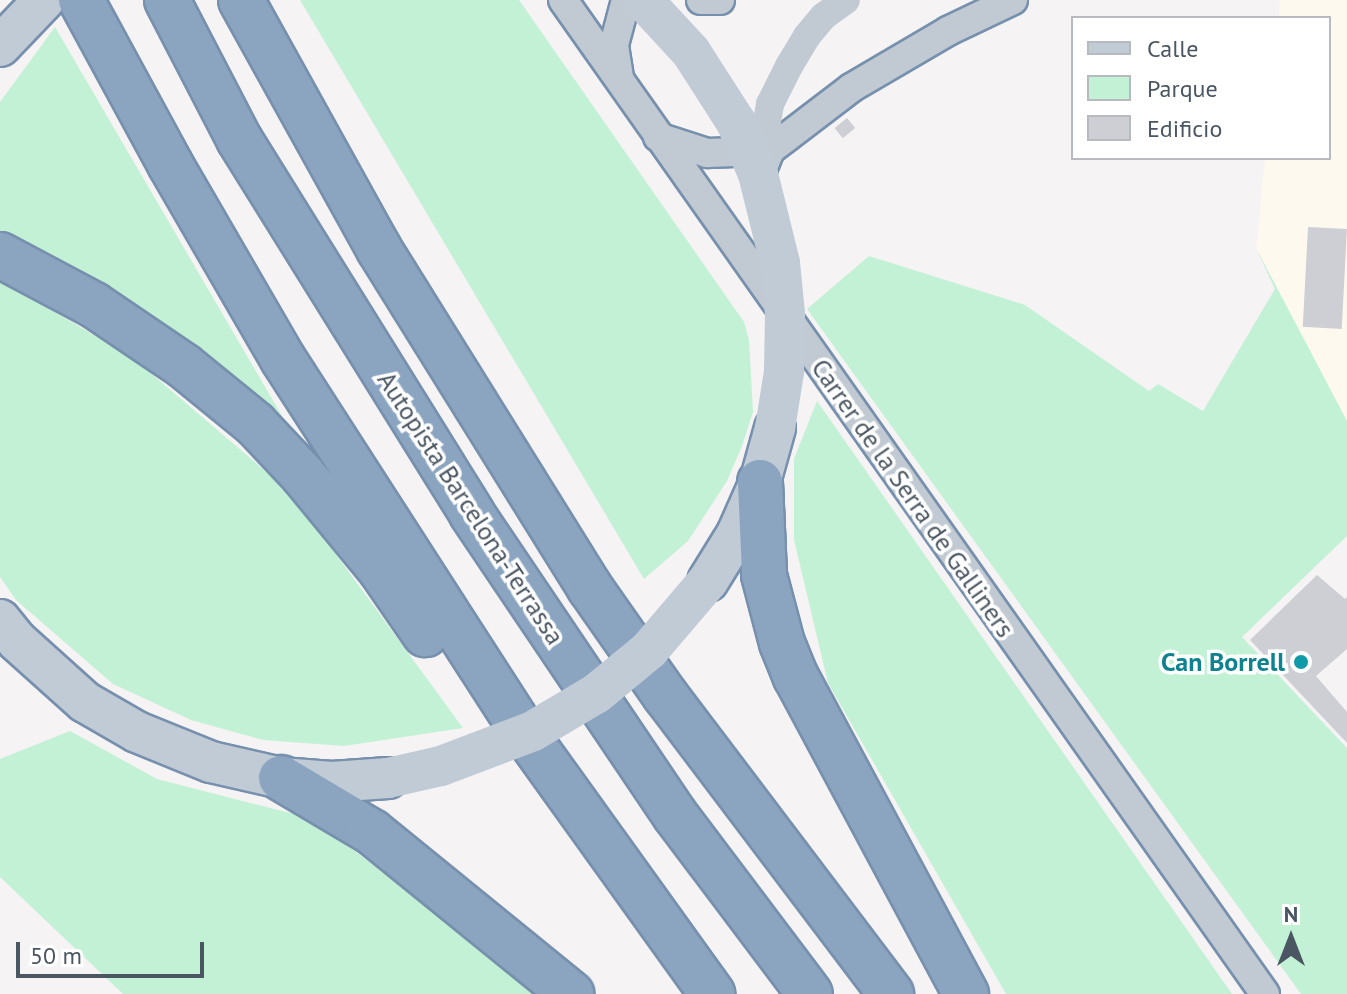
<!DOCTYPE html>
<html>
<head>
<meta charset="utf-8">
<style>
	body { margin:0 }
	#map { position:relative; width:1347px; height:994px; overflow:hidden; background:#f5f3f3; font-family:"PT Sans",sans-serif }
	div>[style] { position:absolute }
	.commercial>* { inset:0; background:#fdf9ef }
	.green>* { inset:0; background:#c3f1d5 }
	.building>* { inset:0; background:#cdcfd5; transform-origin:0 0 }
	.roads { filter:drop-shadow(2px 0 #7690ad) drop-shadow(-2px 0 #7690ad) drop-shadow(0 2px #7690ad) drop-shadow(0 -2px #7690ad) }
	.street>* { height:28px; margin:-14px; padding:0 14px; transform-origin:14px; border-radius:14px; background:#c1cad2 }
	.secondary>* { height:40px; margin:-20px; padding:0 20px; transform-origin:20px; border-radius:20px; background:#c1cbd6 }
	.highway>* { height:44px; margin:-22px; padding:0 22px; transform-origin:22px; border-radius:22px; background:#8ba5c1 }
	.street-bridge>* { height:28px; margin:-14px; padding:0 14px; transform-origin:14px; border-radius:14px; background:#c1cad2 }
	.secondary-bridge>* { height:40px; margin:-20px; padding:0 20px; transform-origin:20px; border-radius:20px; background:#c1cbd6 }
	.dots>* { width:22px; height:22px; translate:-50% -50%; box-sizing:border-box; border:4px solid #fff; border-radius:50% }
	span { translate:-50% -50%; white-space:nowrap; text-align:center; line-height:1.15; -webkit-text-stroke:7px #fff; paint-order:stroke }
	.street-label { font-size:26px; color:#4a5661 }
	.culture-label { font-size:26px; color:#0d838f; font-weight:700 }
	.right { translate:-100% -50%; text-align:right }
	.legend { position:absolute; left:1071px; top:16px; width:260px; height:144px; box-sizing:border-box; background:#fff; border:2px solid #b7bbc0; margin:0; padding:10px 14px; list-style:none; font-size:24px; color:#4a5661 }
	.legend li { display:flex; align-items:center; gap:16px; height:40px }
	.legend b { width:40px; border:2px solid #b7bbc0 }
	.north { position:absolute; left:1251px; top:898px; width:80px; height:80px; -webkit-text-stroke:6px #fff; paint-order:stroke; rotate:0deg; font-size:22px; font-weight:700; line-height:32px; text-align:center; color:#4a5661 }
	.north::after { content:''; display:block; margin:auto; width:28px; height:36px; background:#4a5661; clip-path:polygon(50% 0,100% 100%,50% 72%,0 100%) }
	.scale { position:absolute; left:16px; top:942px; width:188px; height:36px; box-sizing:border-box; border:4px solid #4a5661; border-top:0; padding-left:10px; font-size:24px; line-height:28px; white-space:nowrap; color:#4a5661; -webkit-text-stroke:6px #fff; paint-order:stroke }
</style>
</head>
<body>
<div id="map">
	<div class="commercial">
		<i style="clip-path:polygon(1280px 0,1347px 0,1347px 429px,1256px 248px,1265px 158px,1329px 158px,1329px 18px,1279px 18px)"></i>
	</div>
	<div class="green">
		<i style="clip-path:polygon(300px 0,519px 0,744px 322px,749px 340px,753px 412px,742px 446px,727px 481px,688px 541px,644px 579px)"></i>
		<i style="clip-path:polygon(55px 27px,292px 433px,92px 277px,0 232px,0 102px)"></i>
		<i style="clip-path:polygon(1256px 248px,1347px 421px,1347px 536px,1242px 637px,1347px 748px,1347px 994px,1301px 994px,807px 309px,869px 256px,1025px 305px,1149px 391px,1158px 384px,1203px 411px,1275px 289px)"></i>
		<i style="clip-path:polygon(0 280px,133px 358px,291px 493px,463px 728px,344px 746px,263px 740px,191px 720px,113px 684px,16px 600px,0 577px)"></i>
		<i style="clip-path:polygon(817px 401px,1232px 994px,1006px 994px,828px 683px,794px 540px,794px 459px)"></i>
		<i style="clip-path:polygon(70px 731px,157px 779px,313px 819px,542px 994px,123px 994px,0 877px,0 759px)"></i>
	</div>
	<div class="building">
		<i style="left:847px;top:118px;width:13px;height:16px;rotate:51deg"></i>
		<i style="left:1308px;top:227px;width:39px;height:100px;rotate:3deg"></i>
		<i style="clip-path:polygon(1317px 575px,1345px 599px,1347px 597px,1347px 649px,1316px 676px,1347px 712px,1347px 743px,1250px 640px)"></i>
	</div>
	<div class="roads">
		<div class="street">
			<i style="left:563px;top:0;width:1217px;rotate:54.77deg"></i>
			<i style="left:701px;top:0;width:19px"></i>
			<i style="left:619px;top:77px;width:32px;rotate:-99deg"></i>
			<i style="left:614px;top:45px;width:47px;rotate:-75.1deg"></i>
			<i style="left:658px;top:137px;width:52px;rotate:18.1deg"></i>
			<i style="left:707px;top:153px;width:58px;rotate:-2deg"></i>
			<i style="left:760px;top:175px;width:27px;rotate:-68deg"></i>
			<i style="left:770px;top:150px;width:102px;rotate:-37.4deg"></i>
			<i style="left:851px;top:88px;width:113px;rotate:-30.4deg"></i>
			<i style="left:948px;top:31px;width:72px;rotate:-25.5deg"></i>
		</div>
		<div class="secondary">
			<i style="left:0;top:46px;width:64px;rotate:-46.3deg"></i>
			<i style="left:708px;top:581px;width:55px;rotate:-58.3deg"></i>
			<i style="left:737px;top:534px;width:57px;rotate:-66.1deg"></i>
			<i style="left:760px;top:482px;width:56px;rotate:-74.5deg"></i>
			<i style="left:0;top:620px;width:27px;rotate:51deg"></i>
			<i style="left:17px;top:641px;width:91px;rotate:41.9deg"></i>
			<i style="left:85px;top:702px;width:60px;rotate:30deg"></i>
			<i style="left:137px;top:732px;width:80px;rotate:22.1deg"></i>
			<i style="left:211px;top:762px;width:72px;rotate:12.9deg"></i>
			<i style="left:281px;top:778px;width:51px;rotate:4.5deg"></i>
			<i style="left:332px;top:782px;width:56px;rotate:-4.1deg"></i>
		</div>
		<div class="highway">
			<i style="left:81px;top:0;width:187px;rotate:61.5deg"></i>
			<i style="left:170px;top:164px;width:225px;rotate:59.9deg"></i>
			<i style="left:283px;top:359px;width:427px;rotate:57.2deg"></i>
			<i style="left:514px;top:718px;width:340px;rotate:54.3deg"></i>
			<i style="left:167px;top:0;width:157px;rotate:62.6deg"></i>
			<i style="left:239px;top:139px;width:441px;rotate:58.1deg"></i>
			<i style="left:472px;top:514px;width:363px;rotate:56deg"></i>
			<i style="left:675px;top:815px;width:224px;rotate:53deg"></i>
			<i style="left:241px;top:0;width:285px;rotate:61deg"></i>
			<i style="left:379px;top:249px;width:399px;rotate:58.1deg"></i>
			<i style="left:590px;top:588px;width:131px;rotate:55deg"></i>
			<i style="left:665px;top:695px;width:375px;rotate:52.9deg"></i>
			<i style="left:0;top:255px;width:106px;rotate:28deg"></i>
			<i style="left:94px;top:305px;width:109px;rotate:34.1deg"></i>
			<i style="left:184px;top:366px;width:92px;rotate:39.2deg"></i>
			<i style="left:255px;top:424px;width:70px;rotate:46.7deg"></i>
			<i style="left:303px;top:475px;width:123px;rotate:50.6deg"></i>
			<i style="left:381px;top:570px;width:78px;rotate:55.5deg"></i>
			<i style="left:760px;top:482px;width:93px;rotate:87.5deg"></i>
			<i style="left:764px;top:575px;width:70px;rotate:75.2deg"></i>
			<i style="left:782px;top:643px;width:37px;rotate:68deg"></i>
			<i style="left:796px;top:677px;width:360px;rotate:61.8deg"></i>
			<i style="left:281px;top:778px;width:106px;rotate:30.7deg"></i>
			<i style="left:372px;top:832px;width:257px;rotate:39.1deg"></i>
		</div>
	</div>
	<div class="street-bridge">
		<i style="left:758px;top:173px;width:70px;rotate:-80.1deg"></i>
		<i style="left:770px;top:104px;width:42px;rotate:-63.4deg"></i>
		<i style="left:789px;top:66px;width:35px;rotate:-59deg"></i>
		<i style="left:807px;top:36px;width:26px;rotate:-50deg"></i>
		<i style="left:824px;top:16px;width:27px;rotate:-36deg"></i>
	</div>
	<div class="secondary-bridge">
		<i style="left:643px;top:0;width:71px;rotate:47.3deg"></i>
		<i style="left:691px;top:52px;width:83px;rotate:57.3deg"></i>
		<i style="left:736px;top:122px;width:56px;rotate:67.1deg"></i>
		<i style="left:758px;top:174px;width:92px;rotate:76.1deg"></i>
		<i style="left:780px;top:263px;width:51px;rotate:84.4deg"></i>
		<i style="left:785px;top:314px;width:58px;rotate:91deg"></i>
		<i style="left:784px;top:372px;width:57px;rotate:99.1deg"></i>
		<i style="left:388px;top:778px;width:54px;rotate:-12.8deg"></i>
		<i style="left:441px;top:766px;width:98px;rotate:-20.8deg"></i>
		<i style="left:533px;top:731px;width:74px;rotate:-30.7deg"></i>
		<i style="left:597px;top:693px;width:67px;rotate:-39.6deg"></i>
		<i style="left:649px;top:650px;width:91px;rotate:-49.5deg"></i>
	</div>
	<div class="dots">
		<i style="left:1301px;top:662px;background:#0f9aa8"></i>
	</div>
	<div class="street-label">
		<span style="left:913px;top:498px;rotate:55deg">Carrer de la Serra de Galliners</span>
		<span style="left:471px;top:508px;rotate:57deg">Autopista Barcelona-Terrassa</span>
	</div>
	<div class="culture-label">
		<span class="right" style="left:1285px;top:662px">Can Borrell</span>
	</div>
	<ul class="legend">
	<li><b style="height:10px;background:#c1cbd6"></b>Calle</li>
	<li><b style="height:22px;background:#c3f1d5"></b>Parque</li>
	<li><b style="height:22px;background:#cdcfd5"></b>Edificio</li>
	</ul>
	<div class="north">N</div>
	<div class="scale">50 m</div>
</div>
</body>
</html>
